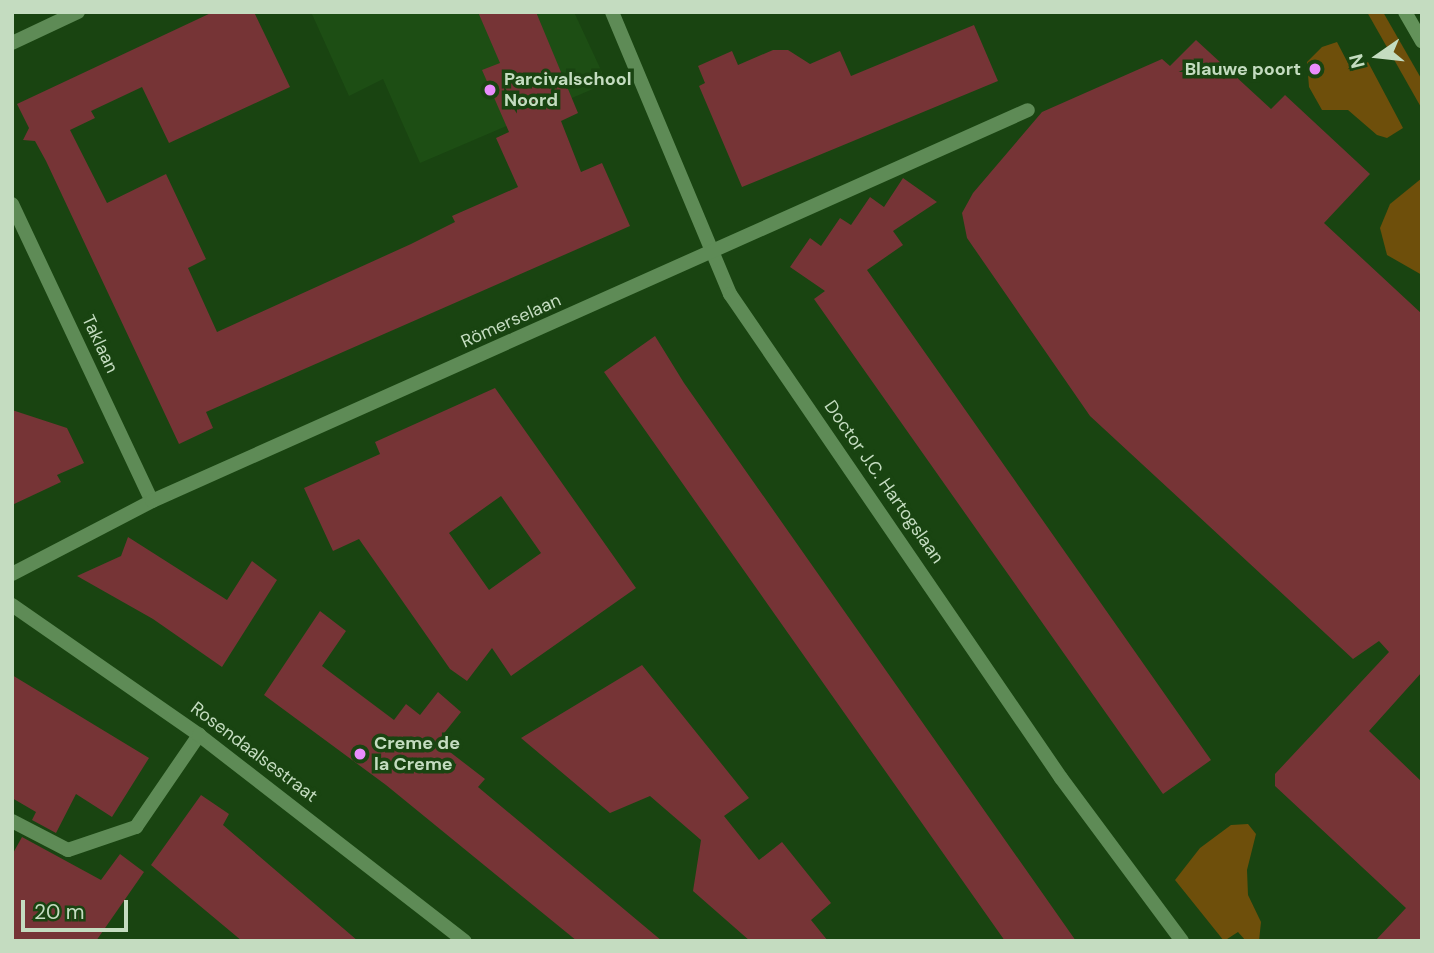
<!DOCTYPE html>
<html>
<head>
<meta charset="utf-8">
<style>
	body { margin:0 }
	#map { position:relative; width:1434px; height:953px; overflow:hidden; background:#194411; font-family:"DM Sans",sans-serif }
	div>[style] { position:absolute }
	.built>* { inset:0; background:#1d4e14 }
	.green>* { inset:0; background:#6e4f0b }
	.building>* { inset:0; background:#763436 }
	.lane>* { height:14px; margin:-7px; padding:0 7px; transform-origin:7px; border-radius:7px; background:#5e8b56 }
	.street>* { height:14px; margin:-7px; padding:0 7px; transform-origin:7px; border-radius:7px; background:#5e8b56 }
	.secondary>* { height:14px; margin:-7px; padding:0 7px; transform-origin:7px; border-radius:7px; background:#63925a }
	.dots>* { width:19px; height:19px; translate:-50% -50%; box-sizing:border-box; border:4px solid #194411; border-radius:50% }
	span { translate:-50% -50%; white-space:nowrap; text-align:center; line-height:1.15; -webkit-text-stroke:7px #194411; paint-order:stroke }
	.poi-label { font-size:18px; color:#c4dcc0; font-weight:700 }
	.right { translate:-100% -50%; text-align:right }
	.left { translate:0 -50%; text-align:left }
	.street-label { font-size:18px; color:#c4dcc0 }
	.frame { position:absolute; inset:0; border:14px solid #c4dcc0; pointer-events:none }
	.north { position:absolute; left:1343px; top:21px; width:70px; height:70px; -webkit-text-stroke:5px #194411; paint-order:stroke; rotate:256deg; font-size:19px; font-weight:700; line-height:28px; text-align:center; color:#c4dcc0 }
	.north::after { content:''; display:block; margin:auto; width:24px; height:32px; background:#c4dcc0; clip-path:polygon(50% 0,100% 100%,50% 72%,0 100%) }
	.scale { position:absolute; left:21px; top:900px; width:107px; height:32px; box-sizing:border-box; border:4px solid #c4dcc0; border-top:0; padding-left:9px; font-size:21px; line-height:24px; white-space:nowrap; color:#c4dcc0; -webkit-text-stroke:5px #194411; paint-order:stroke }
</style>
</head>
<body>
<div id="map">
	<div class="built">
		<i style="clip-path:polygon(311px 12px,574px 12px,607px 83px,420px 163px,383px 79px,349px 96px)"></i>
	</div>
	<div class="green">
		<i style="clip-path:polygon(1367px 12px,1383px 12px,1422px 80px,1422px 109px)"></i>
		<i style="clip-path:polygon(1337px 42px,1352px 71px,1368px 62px,1403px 128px,1387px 138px,1377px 135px,1348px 110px,1322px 110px,1309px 87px,1307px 62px,1322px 47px)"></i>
		<i style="clip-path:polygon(1422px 178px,1422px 275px,1387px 255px,1380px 228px,1390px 204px)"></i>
		<i style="clip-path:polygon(1248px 824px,1256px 834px,1247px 870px,1248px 895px,1261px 922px,1259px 941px,1246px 941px,1238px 932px,1224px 941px,1175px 880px,1200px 848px,1231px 825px)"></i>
	</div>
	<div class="building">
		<i style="clip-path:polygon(213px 12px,254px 12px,290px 87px,169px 143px,142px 87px,91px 111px,95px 118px,70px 130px,107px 203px,166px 174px,206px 259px,188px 268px,217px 332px,411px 244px,455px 222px,452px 216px,518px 187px,496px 138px,509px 132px,482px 70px,500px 63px,478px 12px,536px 12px,578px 113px,561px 121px,581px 172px,602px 163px,630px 226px,206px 412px,213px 428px,179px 444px,46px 161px,35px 141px,23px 140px,29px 128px,17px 104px)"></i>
		<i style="clip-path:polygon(974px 25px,998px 81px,742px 187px,699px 86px,705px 83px,698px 66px,732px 51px,738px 65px,773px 50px,788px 50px,810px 64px,840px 51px,851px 76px)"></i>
		<i style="clip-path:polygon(1196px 40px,1271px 109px,1285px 95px,1370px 174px,1324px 223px,1422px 314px,1422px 672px,1369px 731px,1422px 782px,1422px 941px,1375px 941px,1406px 908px,1275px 786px,1275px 774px,1389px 652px,1379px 641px,1353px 659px,1090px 416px,967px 238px,962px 213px,973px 193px,1042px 112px,1162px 59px,1170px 66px)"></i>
		<i style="clip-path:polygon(903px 178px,937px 202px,893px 231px,903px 245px,867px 270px,1211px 760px,1163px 794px,814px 299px,825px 291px,790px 267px,810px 238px,821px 246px,840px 218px,851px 225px,870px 197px,884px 207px)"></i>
		<i style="clip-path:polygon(655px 336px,684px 383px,1076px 941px,1005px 941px,604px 372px)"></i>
		<i style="clip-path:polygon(evenodd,495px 388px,636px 588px,511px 676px,492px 648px,467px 681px,450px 669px,359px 539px,333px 551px,304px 488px,380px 454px,375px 442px,495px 388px,501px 496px,541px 553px,489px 590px,449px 533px,501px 496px)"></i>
		<i style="clip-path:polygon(12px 410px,67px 428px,84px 463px,57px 475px,61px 482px,12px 505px)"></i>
		<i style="clip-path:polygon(128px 537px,227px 600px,252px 561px,277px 580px,222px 667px,153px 619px,77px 576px,121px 556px)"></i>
		<i style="clip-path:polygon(320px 611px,346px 631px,322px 666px,394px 720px,406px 704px,420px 715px,438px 692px,461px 712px,437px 742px,485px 779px,478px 787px,662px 941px,577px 941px,386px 785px,264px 695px)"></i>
		<i style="clip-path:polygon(642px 665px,749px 798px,724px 816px,759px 860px,782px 842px,831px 903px,811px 920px,828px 941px,750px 941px,693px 891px,701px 840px,650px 796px,610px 813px,521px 738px)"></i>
		<i style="clip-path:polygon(12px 675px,149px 758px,112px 817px,76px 794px,56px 833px,32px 820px,36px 812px,12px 798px)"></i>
		<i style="clip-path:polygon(201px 795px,229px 814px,223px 825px,358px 941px,242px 941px,151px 865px)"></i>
		<i style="clip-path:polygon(22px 837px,101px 880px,120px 854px,144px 872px,96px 941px,12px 941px,12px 855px)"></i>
	</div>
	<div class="lane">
		<i style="left:12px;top:821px;width:63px;rotate:27.4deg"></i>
		<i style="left:68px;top:850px;width:72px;rotate:-18.7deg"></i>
		<i style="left:136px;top:827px;width:112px;rotate:-55.6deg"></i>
	</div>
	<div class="street">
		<i style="left:612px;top:12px;width:306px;rotate:67.3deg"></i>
		<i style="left:730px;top:294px;width:586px;rotate:55.63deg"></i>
		<i style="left:1061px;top:778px;width:203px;rotate:53.4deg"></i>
		<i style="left:12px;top:43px;width:73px;rotate:-25.2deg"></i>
		<i style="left:12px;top:204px;width:328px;rotate:64.8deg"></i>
		<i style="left:12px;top:574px;width:158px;rotate:-27.5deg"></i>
		<i style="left:152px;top:501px;width:959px;rotate:-24.05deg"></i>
		<i style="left:12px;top:605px;width:228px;rotate:34.8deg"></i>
		<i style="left:199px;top:735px;width:336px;rotate:37.8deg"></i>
	</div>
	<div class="secondary">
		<i style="left:1405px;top:12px;width:34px;rotate:60deg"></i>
	</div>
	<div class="dots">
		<i style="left:1315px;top:69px;background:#ea8dfd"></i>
		<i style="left:490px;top:90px;background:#ea8dfd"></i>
		<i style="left:360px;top:754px;background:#ea8dfd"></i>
	</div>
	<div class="poi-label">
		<span class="right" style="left:1301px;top:69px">Blauwe poort</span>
		<span class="left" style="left:504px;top:90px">Parcivalschool<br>Noord</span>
		<span class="left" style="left:374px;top:754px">Creme de<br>la Creme</span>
	</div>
	<div class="street-label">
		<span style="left:511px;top:321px;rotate:-24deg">Römerselaan</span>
		<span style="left:100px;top:344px;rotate:65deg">Taklaan</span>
		<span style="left:884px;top:482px;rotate:55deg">Doctor J.C. Hartogslaan</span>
		<span style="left:254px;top:752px;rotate:37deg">Rosendaalsestraat</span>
	</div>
	<div class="frame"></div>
	<div class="north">N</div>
	<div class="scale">20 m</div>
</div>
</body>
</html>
